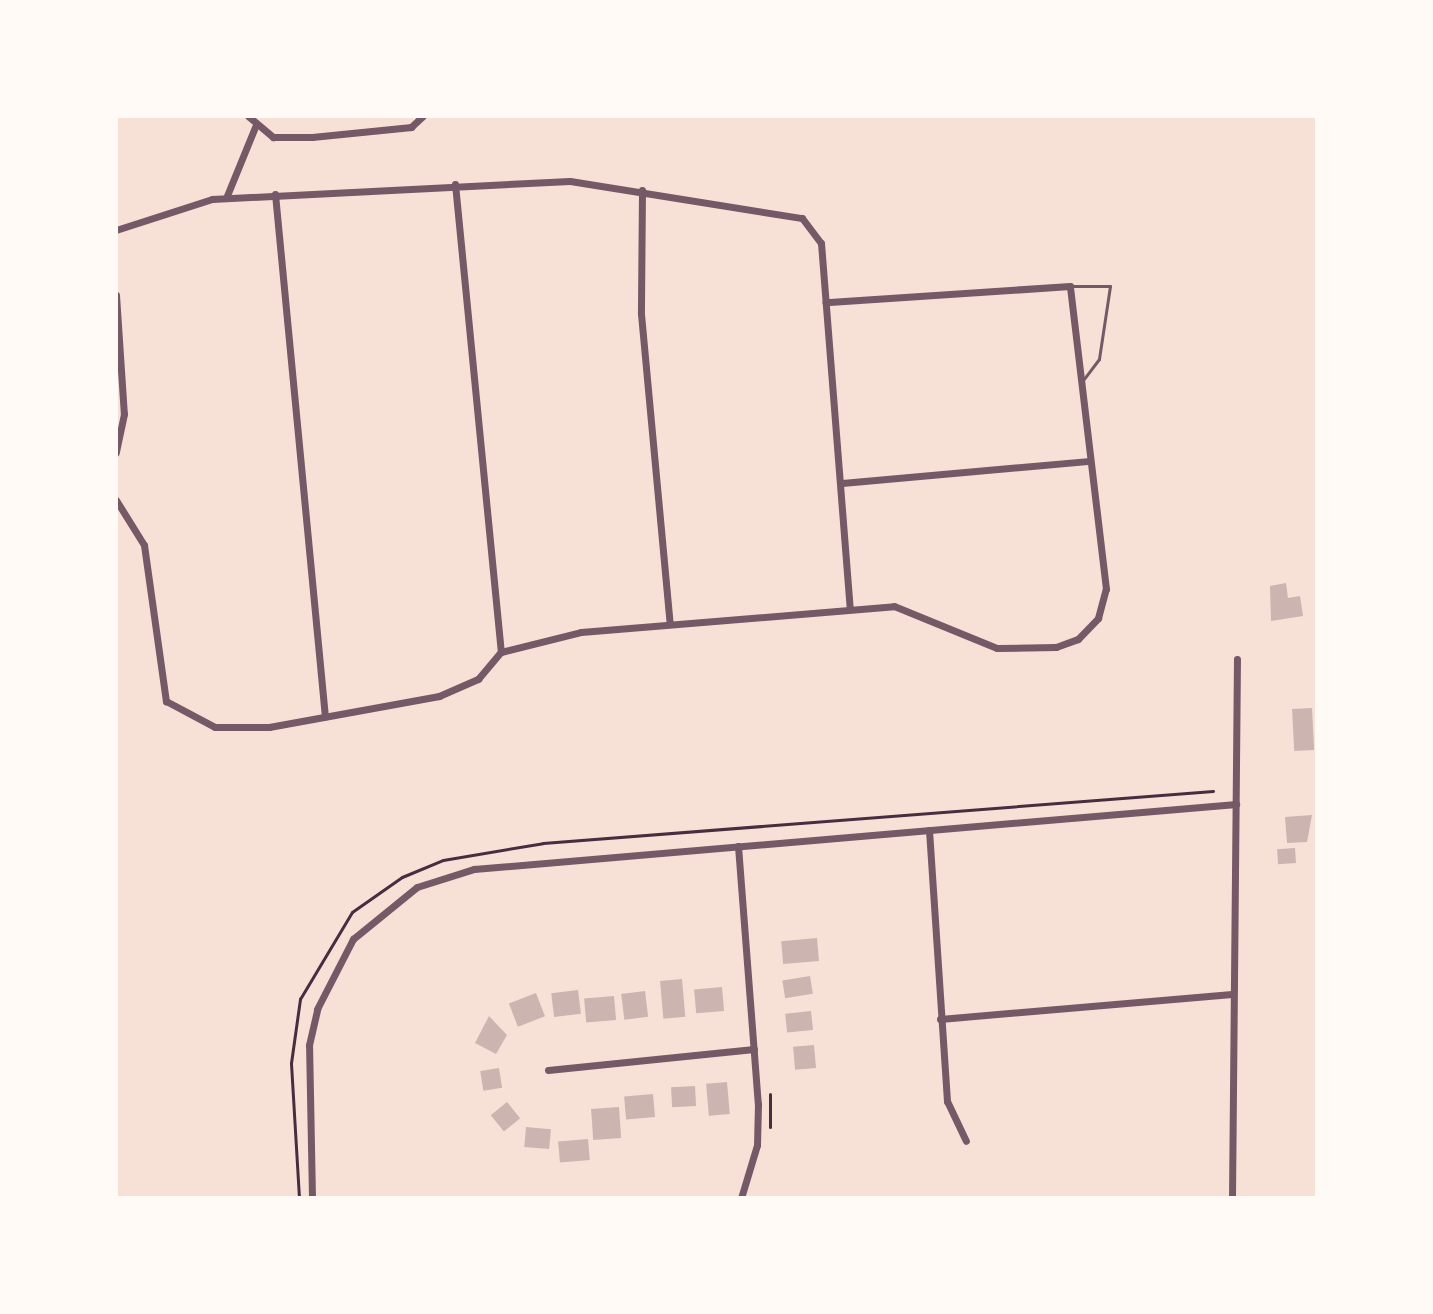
<!DOCTYPE html>
<html>
<head>
<meta charset="utf-8">
<style>
	body { margin:0 }
	#map { position:relative; width:1433px; height:1314px; overflow:hidden; background:#f7e1d7; font-family:Rubik,sans-serif }
	div>[style] { position:absolute }
	.building>* { inset:0; background:#ccb4b1; transform-origin:0 0 }
	.path>* { height:3px; margin:-1.5px; padding:0 1.5px; transform-origin:1.5px; border-radius:1.5px; background:#4a2c40 }
	.service>* { height:3px; margin:-1.5px; padding:0 1.5px; transform-origin:1.5px; border-radius:1.5px; background:#755966 }
	.minor>* { height:7px; margin:-3.5px; padding:0 3.5px; transform-origin:3.5px; border-radius:3.5px; background:#755966 }
	span { translate:-50% -50%; white-space:nowrap; text-align:center; line-height:1.15; -webkit-text-stroke:7px #fffaf5; paint-order:stroke }
	.frame { position:absolute; inset:0; border:118px solid #fffaf5; pointer-events:none }
</style>
</head>
<body>
<div id="map">
	<div class="building">
		<i style="clip-path:polygon(1286px 583px,1288px 598px,1300px 596px,1303px 616px,1271px 621px,1270px 586px)"></i>
		<i style="left:1312px;top:708px;width:42px;height:20px;rotate:87deg"></i>
		<i style="clip-path:polygon(1312px 815px,1307px 842px,1287px 843px,1285px 817px)"></i>
		<i style="left:1295px;top:848px;width:15px;height:18px;rotate:86deg"></i>
		<i style="left:817px;top:938px;width:23px;height:36px;rotate:85deg"></i>
		<i style="left:810px;top:976px;width:18px;height:28px;rotate:81deg"></i>
		<i style="left:682px;top:979px;width:38px;height:22px;rotate:85deg"></i>
		<i style="left:722px;top:987px;width:24px;height:28px;rotate:85deg"></i>
		<i style="left:578px;top:990px;width:24px;height:27px;rotate:83deg"></i>
		<i style="left:645px;top:991px;width:26px;height:24px;rotate:83deg"></i>
		<i style="left:536px;top:993px;width:25px;height:29px;rotate:69deg"></i>
		<i style="left:614px;top:996px;width:24px;height:30px;rotate:85deg"></i>
		<i style="left:811px;top:1011px;width:19px;height:26px;rotate:84deg"></i>
		<i style="clip-path:polygon(489px 1016px,507px 1035px,496px 1054px,475px 1043px)"></i>
		<i style="left:814px;top:1045px;width:23px;height:21px;rotate:85deg"></i>
		<i style="left:499px;top:1068px;width:20px;height:19px;rotate:81deg"></i>
		<i style="left:727px;top:1082px;width:32px;height:21px;rotate:85deg"></i>
		<i style="left:695px;top:1086px;width:20px;height:24px;rotate:87deg"></i>
		<i style="left:653px;top:1094px;width:23px;height:29px;rotate:85deg"></i>
		<i style="left:507px;top:1102px;width:21px;height:21px;rotate:51deg"></i>
		<i style="left:619px;top:1107px;width:31px;height:28px;rotate:86deg"></i>
		<i style="left:526px;top:1127px;width:25px;height:20px;rotate:5deg"></i>
		<i style="left:588px;top:1139px;width:21px;height:30px;rotate:85deg"></i>
	</div>
	<div class="path">
		<i style="left:770px;top:1094px;width:33px;rotate:90deg"></i>
		<i style="left:299px;top:1198px;width:135px;rotate:-93.4deg"></i>
		<i style="left:291px;top:1063px;width:65px;rotate:-82deg"></i>
		<i style="left:300px;top:999px;width:101px;rotate:-59.1deg"></i>
		<i style="left:352px;top:912px;width:61px;rotate:-35deg"></i>
		<i style="left:402px;top:877px;width:44px;rotate:-22.5deg"></i>
		<i style="left:443px;top:860px;width:101px;rotate:-9.6deg"></i>
		<i style="left:543px;top:843px;width:672px;rotate:-4.44deg"></i>
	</div>
	<div class="service">
		<i style="left:1070px;top:286px;width:40px"></i>
		<i style="left:1110px;top:286px;width:74px;rotate:98.6deg"></i>
		<i style="left:1099px;top:359px;width:25px;rotate:127deg"></i>
	</div>
	<div class="minor">
		<i style="left:248px;top:116px;width:33px;rotate:40deg"></i>
		<i style="left:273px;top:137px;width:39px"></i>
		<i style="left:312px;top:137px;width:100px;rotate:-5.8deg"></i>
		<i style="left:411px;top:127px;width:16px;rotate:-43deg"></i>
		<i style="left:455px;top:184px;width:470px;rotate:84.4deg"></i>
		<i style="left:642px;top:190px;width:124px;rotate:90.5deg"></i>
		<i style="left:641px;top:314px;width:311px;rotate:84.7deg"></i>
		<i style="left:275px;top:194px;width:525px;rotate:84.54deg"></i>
		<i style="left:226px;top:198px;width:77px;rotate:-67.8deg"></i>
		<i style="left:116px;top:230px;width:101px;rotate:-17.9deg"></i>
		<i style="left:212px;top:199px;width:358px;rotate:-2.9deg"></i>
		<i style="left:570px;top:181px;width:235px;rotate:9.1deg"></i>
		<i style="left:802px;top:218px;width:31px;rotate:53deg"></i>
		<i style="left:821px;top:243px;width:366px;rotate:85.5deg"></i>
		<i style="left:116px;top:295px;width:119px;rotate:86.2deg"></i>
		<i style="left:124px;top:414px;width:40px;rotate:102deg"></i>
		<i style="left:842px;top:483px;width:249px;rotate:-5.1deg"></i>
		<i style="left:116px;top:500px;width:53px;rotate:58.1deg"></i>
		<i style="left:144px;top:545px;width:158px;rotate:82deg"></i>
		<i style="left:166px;top:701px;width:55px;rotate:28deg"></i>
		<i style="left:215px;top:727px;width:54px"></i>
		<i style="left:269px;top:727px;width:173px;rotate:-10.3deg"></i>
		<i style="left:439px;top:696px;width:43px;rotate:-23.6deg"></i>
		<i style="left:478px;top:679px;width:35px;rotate:-50deg"></i>
		<i style="left:501px;top:652px;width:82px;rotate:-14deg"></i>
		<i style="left:581px;top:632px;width:314px;rotate:-4.7deg"></i>
		<i style="left:894px;top:606px;width:111px;rotate:22.2deg"></i>
		<i style="left:997px;top:648px;width:59px;rotate:-1deg"></i>
		<i style="left:1056px;top:647px;width:23px;rotate:-20deg"></i>
		<i style="left:1078px;top:639px;width:29px;rotate:-46deg"></i>
		<i style="left:1098px;top:618px;width:30px;rotate:-75deg"></i>
		<i style="left:1106px;top:589px;width:305px;rotate:-96.8deg"></i>
		<i style="left:1070px;top:286px;width:245px;rotate:176.2deg"></i>
		<i style="left:929px;top:830px;width:272px;rotate:86.2deg"></i>
		<i style="left:947px;top:1101px;width:44px;rotate:64.6deg"></i>
		<i style="left:738px;top:846px;width:259px;rotate:85.6deg"></i>
		<i style="left:758px;top:1104px;width:41px;rotate:91.4deg"></i>
		<i style="left:757px;top:1145px;width:55px;rotate:106.8deg"></i>
		<i style="left:940px;top:1019px;width:293px;rotate:-4.9deg"></i>
		<i style="left:548px;top:1070px;width:207px;rotate:-5.8deg"></i>
		<i style="left:312px;top:1198px;width:153px;rotate:-91.1deg"></i>
		<i style="left:309px;top:1045px;width:37px;rotate:-77deg"></i>
		<i style="left:317px;top:1009px;width:79px;rotate:-62.8deg"></i>
		<i style="left:353px;top:939px;width:82px;rotate:-39.1deg"></i>
		<i style="left:417px;top:887px;width:60px;rotate:-17.5deg"></i>
		<i style="left:474px;top:869px;width:765px;rotate:-4.88deg"></i>
		<i style="left:1232px;top:1198px;width:539px;rotate:-89.47deg"></i>
	</div>
	<div class="frame"></div>
</div>
</body>
</html>
